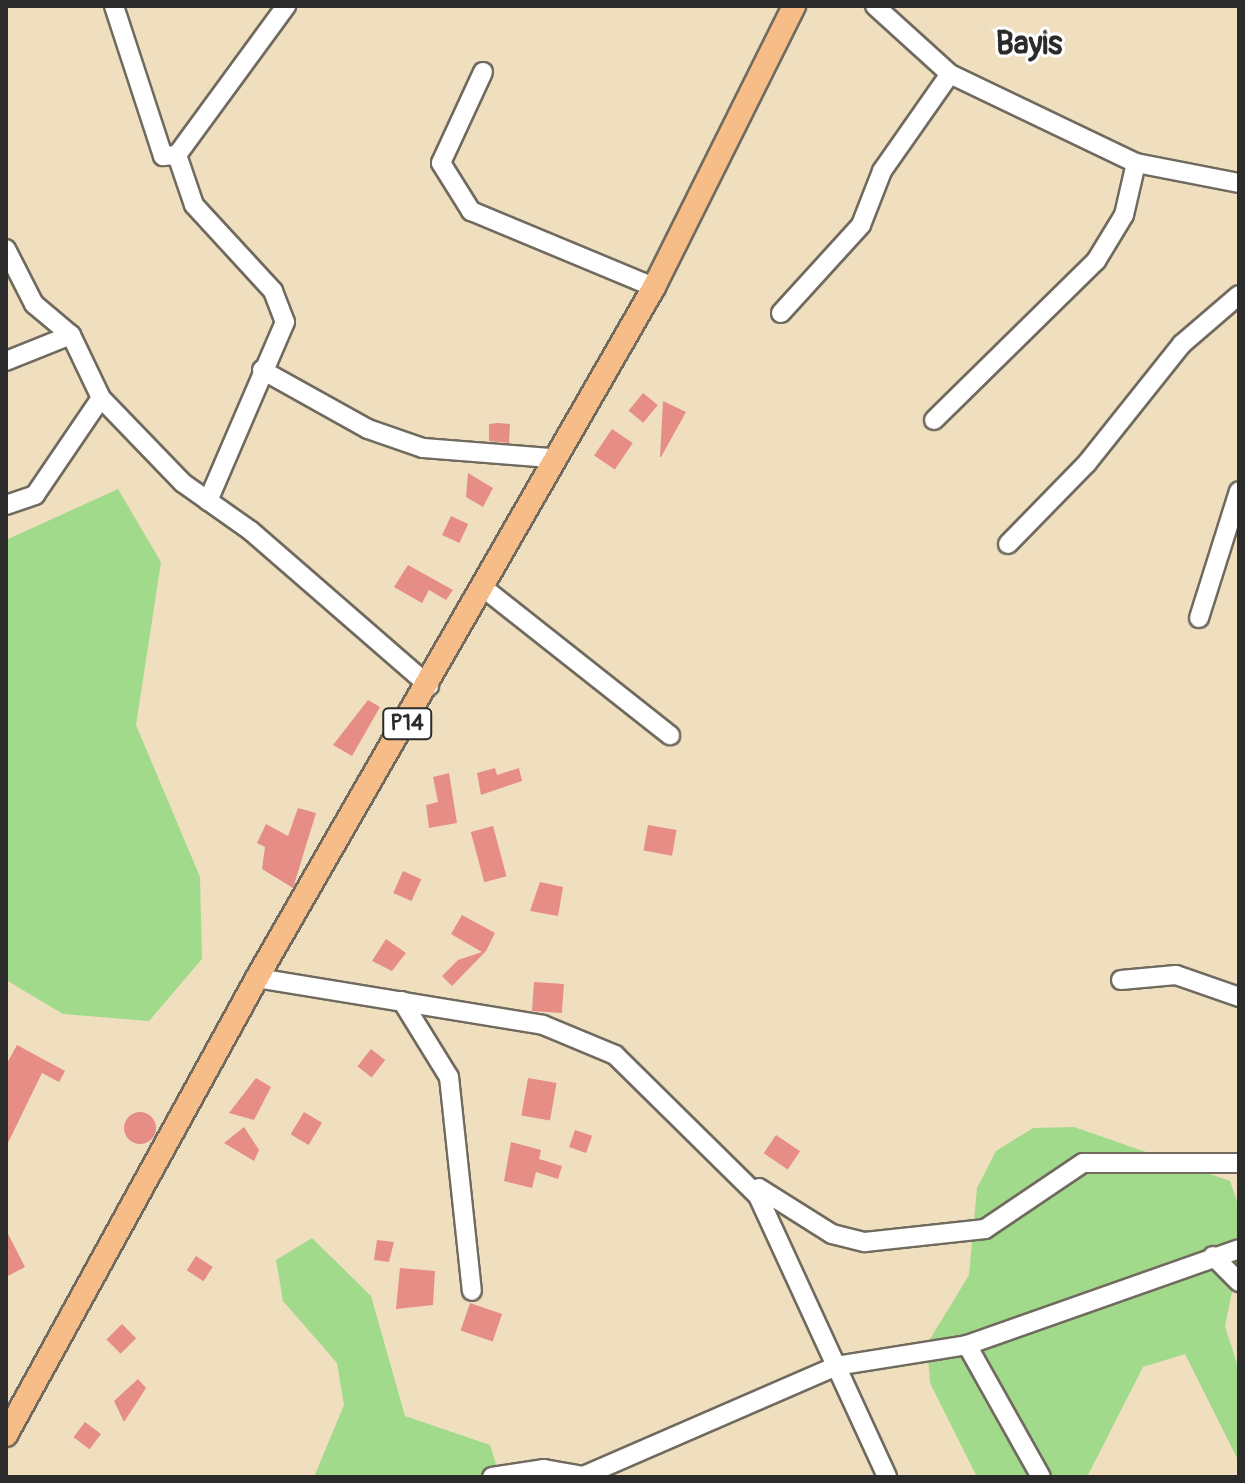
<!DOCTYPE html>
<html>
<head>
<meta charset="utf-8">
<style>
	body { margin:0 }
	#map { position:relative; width:1245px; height:1483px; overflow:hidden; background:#efdfbf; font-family:Pangolin,sans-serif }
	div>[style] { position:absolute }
	.green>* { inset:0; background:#a2da8c }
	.building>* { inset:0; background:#e68d86; transform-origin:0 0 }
	.round { border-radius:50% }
	.roads { filter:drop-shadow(2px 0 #706a5f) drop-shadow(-2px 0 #706a5f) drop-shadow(0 2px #706a5f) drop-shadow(0 -2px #706a5f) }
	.minor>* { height:18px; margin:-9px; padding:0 9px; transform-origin:9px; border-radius:9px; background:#fff }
	.major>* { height:22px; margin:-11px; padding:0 11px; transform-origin:11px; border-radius:11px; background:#f7bd88 }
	span { translate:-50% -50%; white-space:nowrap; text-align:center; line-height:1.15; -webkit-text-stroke:6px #fff; paint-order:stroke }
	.shield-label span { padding:2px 6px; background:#fff; border:2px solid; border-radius:6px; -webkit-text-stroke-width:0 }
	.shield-label { font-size:22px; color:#2b2b2b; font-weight:700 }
	.district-label { font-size:32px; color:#2b2b2b; font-weight:700 }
	.frame { position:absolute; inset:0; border:8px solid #2b2b2b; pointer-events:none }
</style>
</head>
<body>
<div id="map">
	<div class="green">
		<i style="clip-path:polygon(118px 489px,161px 562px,136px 725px,200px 877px,202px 959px,149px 1021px,63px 1014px,6px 980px,6px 540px)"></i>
		<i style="clip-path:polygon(1074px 1127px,1230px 1181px,1239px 1207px,1239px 1258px,1225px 1326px,1239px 1370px,1239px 1462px,1185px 1354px,1143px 1367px,1087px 1477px,977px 1477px,930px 1383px,927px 1344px,969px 1275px,977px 1188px,996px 1151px,1033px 1128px)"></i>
		<i style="clip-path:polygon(312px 1238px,371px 1296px,405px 1416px,490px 1445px,500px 1477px,314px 1477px,344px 1405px,337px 1363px,283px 1301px,276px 1260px)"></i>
	</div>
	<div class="building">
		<i style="left:643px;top:393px;width:19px;height:23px;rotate:39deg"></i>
		<i style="clip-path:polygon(663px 401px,686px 412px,661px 457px,660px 457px)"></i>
		<i style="clip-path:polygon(498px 423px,510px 424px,509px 443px,489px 441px,489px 424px)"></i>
		<i style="left:612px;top:429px;width:25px;height:32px;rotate:34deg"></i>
		<i style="clip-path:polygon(468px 473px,493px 488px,483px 507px,466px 497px)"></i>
		<i style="left:451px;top:516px;width:19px;height:21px;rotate:25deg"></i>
		<i style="clip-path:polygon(408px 565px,453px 590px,446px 600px,429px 590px,422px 603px,394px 587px)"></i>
		<i style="clip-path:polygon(368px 700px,380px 707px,352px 756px,333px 745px)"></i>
		<i style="clip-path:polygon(495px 768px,497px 775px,519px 768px,522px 781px,481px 795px,477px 773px)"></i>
		<i style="clip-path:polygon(449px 773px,457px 823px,429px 828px,426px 805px,438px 802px,433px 777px)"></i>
		<i style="clip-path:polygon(298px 808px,316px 813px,293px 888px,262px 869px,265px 847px,257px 843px,266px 824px,288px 836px)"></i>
		<i style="left:648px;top:825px;width:29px;height:26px;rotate:10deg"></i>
		<i style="left:493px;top:826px;width:52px;height:23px;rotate:75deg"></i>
		<i style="left:403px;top:871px;width:20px;height:24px;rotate:24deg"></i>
		<i style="clip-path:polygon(540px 882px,563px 887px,558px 916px,530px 911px)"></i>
		<i style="clip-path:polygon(462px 915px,495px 933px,486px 951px,452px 986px,442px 976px,458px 960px,482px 952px,451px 934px)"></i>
		<i style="clip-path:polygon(386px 939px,406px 953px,392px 971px,372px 961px)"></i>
		<i style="left:534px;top:982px;width:30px;height:29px;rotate:4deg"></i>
		<i style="clip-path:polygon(17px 1045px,65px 1071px,59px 1082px,42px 1073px,6px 1147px,6px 1065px)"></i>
		<i style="left:371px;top:1049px;width:18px;height:22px;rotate:38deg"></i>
		<i style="clip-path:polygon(256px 1078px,271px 1087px,254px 1120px,229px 1113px)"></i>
		<i style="left:528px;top:1078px;width:29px;height:38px;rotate:10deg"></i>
		<i style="left:304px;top:1112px;width:21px;height:26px;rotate:31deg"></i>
		<i class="round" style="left:124px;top:1112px;width:32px;height:32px"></i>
		<i style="clip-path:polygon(244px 1127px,259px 1150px,254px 1161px,224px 1143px)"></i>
		<i style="left:575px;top:1130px;width:18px;height:18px;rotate:19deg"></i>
		<i style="left:776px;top:1135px;width:29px;height:22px;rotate:34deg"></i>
		<i style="clip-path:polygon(511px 1142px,541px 1150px,539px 1159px,562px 1166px,558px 1179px,536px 1172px,532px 1188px,504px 1181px)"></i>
		<i style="clip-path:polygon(6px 1230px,25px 1267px,6px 1277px)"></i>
		<i style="clip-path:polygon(377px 1240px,394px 1242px,389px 1262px,374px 1260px)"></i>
		<i style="left:196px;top:1256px;width:20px;height:17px;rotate:33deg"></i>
		<i style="clip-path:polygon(400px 1268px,435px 1271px,433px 1305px,396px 1309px)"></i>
		<i style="left:470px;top:1303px;width:34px;height:29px;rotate:19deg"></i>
		<i style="left:122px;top:1324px;width:20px;height:22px;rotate:45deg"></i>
		<i style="clip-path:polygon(138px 1379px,146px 1388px,124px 1422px,114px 1401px)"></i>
		<i style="left:85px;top:1422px;width:20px;height:19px;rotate:37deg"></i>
	</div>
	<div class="roads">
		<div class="minor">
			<i style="left:114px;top:6px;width:158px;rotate:71.9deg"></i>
			<i style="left:163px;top:156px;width:14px;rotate:-4deg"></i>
			<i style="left:177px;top:155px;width:53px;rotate:71.2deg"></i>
			<i style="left:194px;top:205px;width:117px;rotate:47.4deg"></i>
			<i style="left:273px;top:291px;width:33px;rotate:69deg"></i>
			<i style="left:285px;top:322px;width:195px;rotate:113.3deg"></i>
			<i style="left:875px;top:6px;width:101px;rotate:42.2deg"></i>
			<i style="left:950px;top:74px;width:206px;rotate:25.6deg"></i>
			<i style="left:1136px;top:163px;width:105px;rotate:11deg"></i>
			<i style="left:483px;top:72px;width:100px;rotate:114.8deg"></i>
			<i style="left:441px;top:163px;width:57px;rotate:58deg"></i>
			<i style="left:471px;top:211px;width:198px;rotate:22.6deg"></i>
			<i style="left:177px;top:155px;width:185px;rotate:-53.8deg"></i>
			<i style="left:6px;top:249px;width:62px;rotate:63deg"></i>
			<i style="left:34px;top:304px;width:48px;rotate:40deg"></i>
			<i style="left:71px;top:335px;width:70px;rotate:64.5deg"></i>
			<i style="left:101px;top:398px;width:118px;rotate:46deg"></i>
			<i style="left:183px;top:483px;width:83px;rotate:35.2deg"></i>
			<i style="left:251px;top:531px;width:236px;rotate:41deg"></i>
			<i style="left:781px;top:313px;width:119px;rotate:-47.7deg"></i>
			<i style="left:861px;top:225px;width:58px;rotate:-68.7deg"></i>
			<i style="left:882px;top:171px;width:118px;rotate:-55deg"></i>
			<i style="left:6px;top:361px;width:70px;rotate:-21.8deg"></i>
			<i style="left:262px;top:370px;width:121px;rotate:29.1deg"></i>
			<i style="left:368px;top:429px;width:58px;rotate:19.1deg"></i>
			<i style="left:423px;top:448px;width:128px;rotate:4.5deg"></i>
			<i style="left:934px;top:420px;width:227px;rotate:-44.5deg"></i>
			<i style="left:1096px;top:261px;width:54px;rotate:-58.7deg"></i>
			<i style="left:1124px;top:215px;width:53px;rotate:-77deg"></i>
			<i style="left:6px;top:505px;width:31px;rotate:-19deg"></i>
			<i style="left:35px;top:495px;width:117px;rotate:-55.8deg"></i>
			<i style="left:1008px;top:544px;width:113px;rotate:-45.7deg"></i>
			<i style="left:1087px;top:463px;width:152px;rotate:-51.4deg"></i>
			<i style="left:1182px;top:344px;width:75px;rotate:-40.7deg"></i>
			<i style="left:481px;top:586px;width:241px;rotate:38.3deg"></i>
			<i style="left:1199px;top:618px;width:133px;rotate:-72.5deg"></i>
			<i style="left:257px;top:978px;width:290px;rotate:9.3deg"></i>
			<i style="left:543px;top:1025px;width:78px;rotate:22.6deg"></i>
			<i style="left:615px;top:1055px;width:201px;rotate:44.6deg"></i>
			<i style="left:758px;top:1196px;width:309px;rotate:65.3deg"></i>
			<i style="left:1121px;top:980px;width:55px;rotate:-5.2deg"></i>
			<i style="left:1176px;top:975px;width:67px;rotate:19.2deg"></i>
			<i style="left:402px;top:1001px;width:89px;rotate:58.3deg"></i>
			<i style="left:449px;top:1077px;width:215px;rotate:83.9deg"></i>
			<i style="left:759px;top:1188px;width:86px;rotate:32.2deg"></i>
			<i style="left:832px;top:1234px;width:34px;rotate:14deg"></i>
			<i style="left:865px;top:1242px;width:121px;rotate:-6.2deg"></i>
			<i style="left:985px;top:1229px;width:118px;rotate:-34deg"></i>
			<i style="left:1083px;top:1163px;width:156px"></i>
			<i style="left:1213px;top:1256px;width:37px;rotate:45deg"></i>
			<i style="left:967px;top:1345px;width:151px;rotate:60.7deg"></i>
			<i style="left:492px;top:1477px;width:53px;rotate:-8.7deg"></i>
			<i style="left:544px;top:1469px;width:39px;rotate:10deg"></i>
			<i style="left:581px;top:1477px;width:278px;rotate:-23.5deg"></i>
			<i style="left:836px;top:1366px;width:133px;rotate:-9.1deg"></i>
			<i style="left:967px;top:1345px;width:288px;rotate:-19.4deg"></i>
		</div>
		<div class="major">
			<i style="left:6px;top:1435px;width:521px;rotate:-61.22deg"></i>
			<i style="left:257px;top:978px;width:797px;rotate:-60.12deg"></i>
			<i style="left:654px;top:287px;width:314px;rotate:-63.5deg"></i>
		</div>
	</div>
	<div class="shield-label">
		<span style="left:407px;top:724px">P14</span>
	</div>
	<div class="district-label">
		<span style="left:1029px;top:44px">Bayis</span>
	</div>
	<div class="frame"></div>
</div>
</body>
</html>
